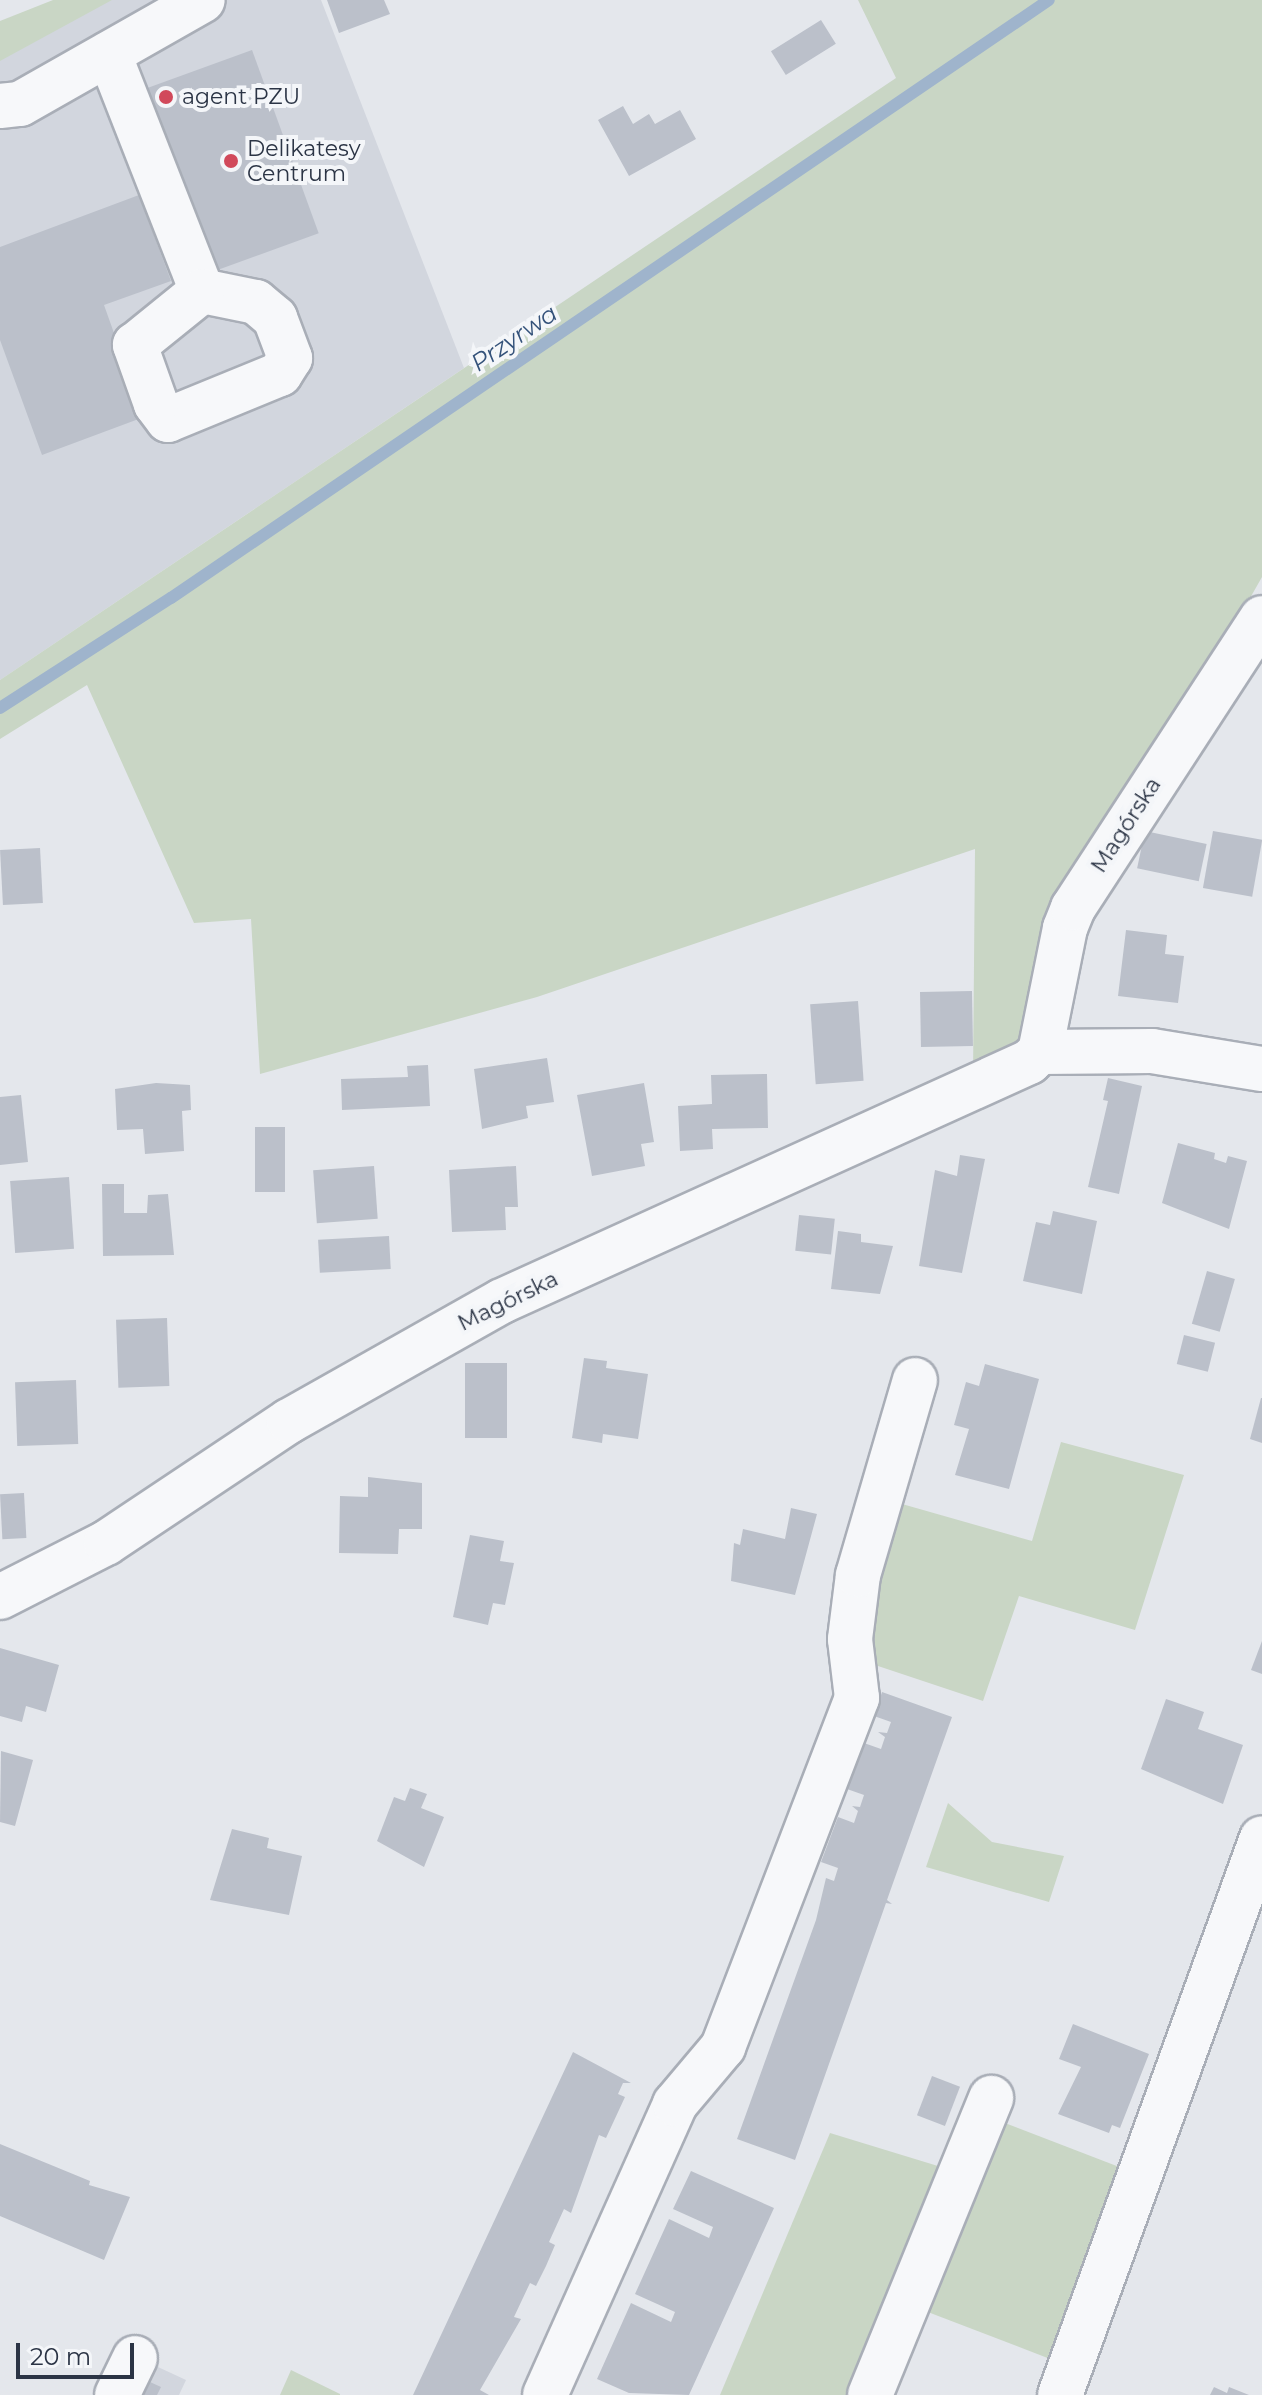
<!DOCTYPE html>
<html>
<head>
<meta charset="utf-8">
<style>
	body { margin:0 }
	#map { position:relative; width:1262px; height:2395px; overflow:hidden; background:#e4e7ec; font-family:Montserrat,sans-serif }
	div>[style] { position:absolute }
	.built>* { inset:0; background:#d2d6de }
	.green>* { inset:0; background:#c9d6c5; transform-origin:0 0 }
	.stream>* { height:12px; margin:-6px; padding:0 6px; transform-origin:6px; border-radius:6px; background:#9fb4cc }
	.building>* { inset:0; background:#bbc0ca; transform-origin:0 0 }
	.roads { filter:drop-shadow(2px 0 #a9aeb7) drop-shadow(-2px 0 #a9aeb7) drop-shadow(0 2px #a9aeb7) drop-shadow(0 -2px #a9aeb7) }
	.minor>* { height:44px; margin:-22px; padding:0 22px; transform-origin:22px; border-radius:22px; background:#f7f8fa }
	.dots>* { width:22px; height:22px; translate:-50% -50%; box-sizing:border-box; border:4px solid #f4f6f9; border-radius:50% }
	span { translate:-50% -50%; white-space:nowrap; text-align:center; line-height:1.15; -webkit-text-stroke:8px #f4f6f9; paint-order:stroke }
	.poi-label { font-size:22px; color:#2b3445 }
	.left { translate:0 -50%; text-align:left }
	.street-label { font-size:22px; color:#2b3445 }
	.water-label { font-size:24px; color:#34527a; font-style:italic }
	.scale { position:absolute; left:16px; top:2343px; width:118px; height:36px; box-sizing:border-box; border:4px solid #2b3445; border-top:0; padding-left:10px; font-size:24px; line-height:28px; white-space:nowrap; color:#2b3445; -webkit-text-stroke:6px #f4f6f9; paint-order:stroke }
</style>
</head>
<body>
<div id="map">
	<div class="built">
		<i style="clip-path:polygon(82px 0,321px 0,464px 368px,0 680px,0 40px)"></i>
		<i style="clip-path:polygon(117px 2348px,186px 2380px,179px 2395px,95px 2395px)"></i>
	</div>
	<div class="green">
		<i style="clip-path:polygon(53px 0,112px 0,0 61px,0 21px)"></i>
		<i style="clip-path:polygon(858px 0,1262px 0,1262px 577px,1179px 723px,1031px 1041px,973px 1077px,975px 849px,537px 997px,260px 1074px,251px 919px,194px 923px,87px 685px,0 739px,0 680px,896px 78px)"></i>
		<i style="clip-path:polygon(1061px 1442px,1184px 1475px,1135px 1630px,1019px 1596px,983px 1701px,869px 1663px,870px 1576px,895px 1502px,1032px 1541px)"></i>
		<i style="clip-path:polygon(948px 1803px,992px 1842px,1064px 1856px,1049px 1902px,926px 1867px)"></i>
		<i style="left:997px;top:2120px;width:147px;height:204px;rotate:21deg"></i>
		<i style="clip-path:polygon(830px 2133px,951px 2170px,856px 2395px,720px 2395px)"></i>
		<i style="clip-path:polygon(291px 2370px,340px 2394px,340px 2395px,280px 2395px)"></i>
	</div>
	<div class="stream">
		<i style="left:0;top:708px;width:203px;rotate:-32.8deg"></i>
		<i style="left:171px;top:598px;width:1062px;rotate:-34.26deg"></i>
	</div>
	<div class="building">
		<i style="clip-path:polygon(327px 0,384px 0,390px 14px,339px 33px)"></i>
		<i style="left:821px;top:20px;width:28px;height:59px;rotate:58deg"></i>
		<i style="left:252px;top:50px;width:195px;height:115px;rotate:70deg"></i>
		<i style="clip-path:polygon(623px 106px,633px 124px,649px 114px,655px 124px,680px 110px,696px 139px,629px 176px,598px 120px)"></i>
		<i style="clip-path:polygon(139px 195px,171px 281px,104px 305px,144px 417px,42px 455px,0 340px,0 247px)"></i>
		<i style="left:1145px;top:831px;width:63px;height:38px;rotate:12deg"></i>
		<i style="left:1213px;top:831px;width:50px;height:58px;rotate:10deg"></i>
		<i style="left:40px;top:848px;width:55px;height:40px;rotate:87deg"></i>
		<i style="clip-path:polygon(1126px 930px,1167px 935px,1165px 954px,1184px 956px,1178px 1003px,1118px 996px)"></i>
		<i style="left:972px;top:991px;width:55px;height:52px;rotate:89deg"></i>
		<i style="left:858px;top:1001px;width:80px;height:48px;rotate:86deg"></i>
		<i style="clip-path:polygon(547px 1058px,554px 1102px,526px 1106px,528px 1118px,482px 1129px,474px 1069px)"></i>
		<i style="clip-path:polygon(428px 1065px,430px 1106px,342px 1110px,341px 1079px,408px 1077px,407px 1066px)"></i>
		<i style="clip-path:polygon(767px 1074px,768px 1128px,712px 1129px,713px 1149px,680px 1151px,678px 1106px,712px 1104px,711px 1075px)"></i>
		<i style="clip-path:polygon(1108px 1078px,1142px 1086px,1119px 1194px,1088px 1187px,1108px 1101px,1103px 1100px)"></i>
		<i style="clip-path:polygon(156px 1083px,190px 1085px,191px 1110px,182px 1111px,184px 1151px,145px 1154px,143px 1129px,117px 1130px,115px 1089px)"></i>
		<i style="clip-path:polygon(644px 1083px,654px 1142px,641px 1144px,645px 1166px,592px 1176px,577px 1095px)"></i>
		<i style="clip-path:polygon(21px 1095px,28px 1162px,0 1165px,0 1097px)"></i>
		<i style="left:255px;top:1127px;width:30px;height:65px"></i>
		<i style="clip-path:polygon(1178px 1143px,1215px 1153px,1214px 1159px,1226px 1163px,1228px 1156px,1247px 1161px,1229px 1229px,1162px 1203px)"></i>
		<i style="clip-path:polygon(960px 1155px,985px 1159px,962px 1273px,919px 1266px,935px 1170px,957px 1176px)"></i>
		<i style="left:374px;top:1166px;width:53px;height:61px;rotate:86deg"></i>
		<i style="clip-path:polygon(516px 1166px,518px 1207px,505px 1207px,506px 1230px,452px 1232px,449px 1170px)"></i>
		<i style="left:69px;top:1177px;width:72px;height:59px;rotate:86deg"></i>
		<i style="clip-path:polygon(102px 1184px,124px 1184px,124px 1213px,147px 1213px,148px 1195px,168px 1194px,174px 1255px,103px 1256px)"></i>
		<i style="clip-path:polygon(1053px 1211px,1097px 1221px,1082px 1294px,1023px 1281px,1036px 1222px,1050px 1225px)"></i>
		<i style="left:799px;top:1215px;width:36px;height:36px;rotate:6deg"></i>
		<i style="clip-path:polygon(838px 1231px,861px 1234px,861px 1242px,893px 1246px,880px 1294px,831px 1289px)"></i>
		<i style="left:389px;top:1236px;width:33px;height:71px;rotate:87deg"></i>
		<i style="left:1207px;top:1271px;width:29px;height:55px;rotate:16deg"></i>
		<i style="left:167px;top:1318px;width:68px;height:51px;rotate:88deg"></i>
		<i style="left:1184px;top:1335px;width:32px;height:30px;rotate:14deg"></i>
		<i style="clip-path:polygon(584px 1358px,607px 1361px,606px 1368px,648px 1374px,638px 1439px,603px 1434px,602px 1443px,572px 1438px)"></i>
		<i style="left:465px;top:1363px;width:42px;height:75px"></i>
		<i style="clip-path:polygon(985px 1364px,1039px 1379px,1009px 1489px,955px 1475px,969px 1429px,954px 1425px,966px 1382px,979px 1386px)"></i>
		<i style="left:76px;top:1380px;width:64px;height:61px;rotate:88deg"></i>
		<i style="clip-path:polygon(1261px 1398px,1262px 1398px,1262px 1443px,1250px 1439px)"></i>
		<i style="clip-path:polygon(368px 1477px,422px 1483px,422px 1529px,399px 1529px,398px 1554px,339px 1553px,340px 1496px,368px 1497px)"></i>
		<i style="left:24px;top:1493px;width:45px;height:24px;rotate:87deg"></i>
		<i style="clip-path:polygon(791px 1508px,817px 1514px,795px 1595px,731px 1581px,734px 1543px,740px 1545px,743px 1529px,785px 1539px)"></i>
		<i style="clip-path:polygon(470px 1535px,504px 1541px,500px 1561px,514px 1563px,505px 1605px,493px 1603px,488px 1625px,453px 1617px)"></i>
		<i style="clip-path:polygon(1262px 1641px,1262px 1674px,1251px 1670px)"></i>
		<i style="clip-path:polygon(0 1648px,59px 1665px,46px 1712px,26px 1706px,22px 1722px,0 1716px)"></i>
		<i style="clip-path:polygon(882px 1692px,952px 1717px,887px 1900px,892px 1904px,886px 1903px,795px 2160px,737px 2139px,816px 1920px,826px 1878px,834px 1881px,838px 1868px,821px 1862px,838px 1817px,854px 1823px,858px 1811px,852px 1806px,860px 1807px,864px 1795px,847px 1789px,864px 1743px,881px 1749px,885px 1737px,878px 1732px,887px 1733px,891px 1722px,874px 1716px)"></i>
		<i style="clip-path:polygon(1166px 1699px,1204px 1712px,1198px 1729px,1243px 1745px,1223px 1804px,1141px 1769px)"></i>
		<i style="clip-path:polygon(1px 1751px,33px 1760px,15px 1826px,0 1822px)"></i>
		<i style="clip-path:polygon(410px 1788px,427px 1794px,421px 1808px,444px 1817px,424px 1867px,377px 1841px,394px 1797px,405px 1801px)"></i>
		<i style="clip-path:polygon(232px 1829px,269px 1838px,267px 1848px,302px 1856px,289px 1915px,210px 1900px)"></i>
		<i style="clip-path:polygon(1073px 2024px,1149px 2054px,1120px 2128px,1112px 2125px,1109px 2133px,1058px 2114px,1081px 2067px,1059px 2059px)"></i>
		<i style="clip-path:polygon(573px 2052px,631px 2083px,623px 2083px,618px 2094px,625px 2097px,606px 2138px,599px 2135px,571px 2213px,564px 2209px,549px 2242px,555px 2245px,546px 2266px,536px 2286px,530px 2283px,514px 2317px,521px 2319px,480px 2390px,489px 2395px,413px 2395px)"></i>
		<i style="left:932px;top:2076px;width:30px;height:42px;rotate:21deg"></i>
		<i style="clip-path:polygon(0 2144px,90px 2181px,89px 2185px,130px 2197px,104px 2260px,0 2216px)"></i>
		<i style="clip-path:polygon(691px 2171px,774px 2208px,689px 2395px,629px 2393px,597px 2379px,631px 2303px,671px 2322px,675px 2312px,635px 2294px,669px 2219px,709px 2238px,713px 2227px,673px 2209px)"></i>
		<i style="clip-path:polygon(150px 2382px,161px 2387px,157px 2395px,144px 2395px)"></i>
		<i style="clip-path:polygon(1214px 2387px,1227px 2393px,1229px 2387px,1249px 2395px,1210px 2395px)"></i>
	</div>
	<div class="roads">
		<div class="minor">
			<i style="left:109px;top:54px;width:255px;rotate:68.6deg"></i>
			<i style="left:202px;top:291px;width:55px;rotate:11.5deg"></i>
			<i style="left:256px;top:302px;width:25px;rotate:40deg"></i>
			<i style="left:275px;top:318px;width:43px;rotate:69.4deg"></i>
			<i style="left:290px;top:358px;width:19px;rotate:122deg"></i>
			<i style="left:280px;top:374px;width:121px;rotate:157.7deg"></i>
			<i style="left:168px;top:420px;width:20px;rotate:-127deg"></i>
			<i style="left:156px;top:404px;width:63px;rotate:-109.6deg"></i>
			<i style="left:135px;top:345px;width:86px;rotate:-38.9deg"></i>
			<i style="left:0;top:106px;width:20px;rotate:-6deg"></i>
			<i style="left:20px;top:104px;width:210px;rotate:-29.6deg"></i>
			<i style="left:1040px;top:1052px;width:112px;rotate:-0.5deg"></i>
			<i style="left:1152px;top:1051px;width:111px;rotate:9.3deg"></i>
			<i style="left:0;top:1597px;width:119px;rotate:-27deg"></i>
			<i style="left:106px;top:1543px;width:220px;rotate:-33.7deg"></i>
			<i style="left:289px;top:1421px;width:244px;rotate:-29.4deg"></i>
			<i style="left:502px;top:1301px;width:579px;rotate:-24.39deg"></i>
			<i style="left:1029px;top:1062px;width:15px;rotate:-42deg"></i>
			<i style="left:1040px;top:1052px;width:126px;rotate:-78.6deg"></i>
			<i style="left:1065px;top:928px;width:22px;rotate:-68deg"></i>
			<i style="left:1073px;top:908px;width:346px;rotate:-56.9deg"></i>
			<i style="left:117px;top:2395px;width:41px;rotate:-64.1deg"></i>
			<i style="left:545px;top:2395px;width:319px;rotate:-65.9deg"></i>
			<i style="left:675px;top:2104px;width:75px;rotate:-49.9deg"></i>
			<i style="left:723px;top:2047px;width:374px;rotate:-69deg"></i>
			<i style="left:857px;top:1698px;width:59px;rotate:-96.8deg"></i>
			<i style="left:850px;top:1639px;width:64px;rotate:-82.9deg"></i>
			<i style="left:858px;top:1575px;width:203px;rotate:-73.7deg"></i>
			<i style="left:870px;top:2395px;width:321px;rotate:-67.8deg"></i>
			<i style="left:1060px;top:2395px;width:592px;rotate:-70.07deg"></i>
		</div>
	</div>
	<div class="dots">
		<i style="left:166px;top:97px;background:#d1495b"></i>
		<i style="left:231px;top:161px;background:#d1495b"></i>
	</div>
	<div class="poi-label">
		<span class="left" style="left:182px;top:97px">agent PZU</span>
		<span class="left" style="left:247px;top:161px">Delikatesy<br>Centrum</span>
	</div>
	<div class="street-label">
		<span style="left:1126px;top:825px;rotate:-57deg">Magórska</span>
		<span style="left:508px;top:1301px;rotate:-26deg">Magórska</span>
	</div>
	<div class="water-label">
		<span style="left:514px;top:338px;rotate:-34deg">Przyrwa</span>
	</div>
	<div class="scale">20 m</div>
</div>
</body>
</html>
